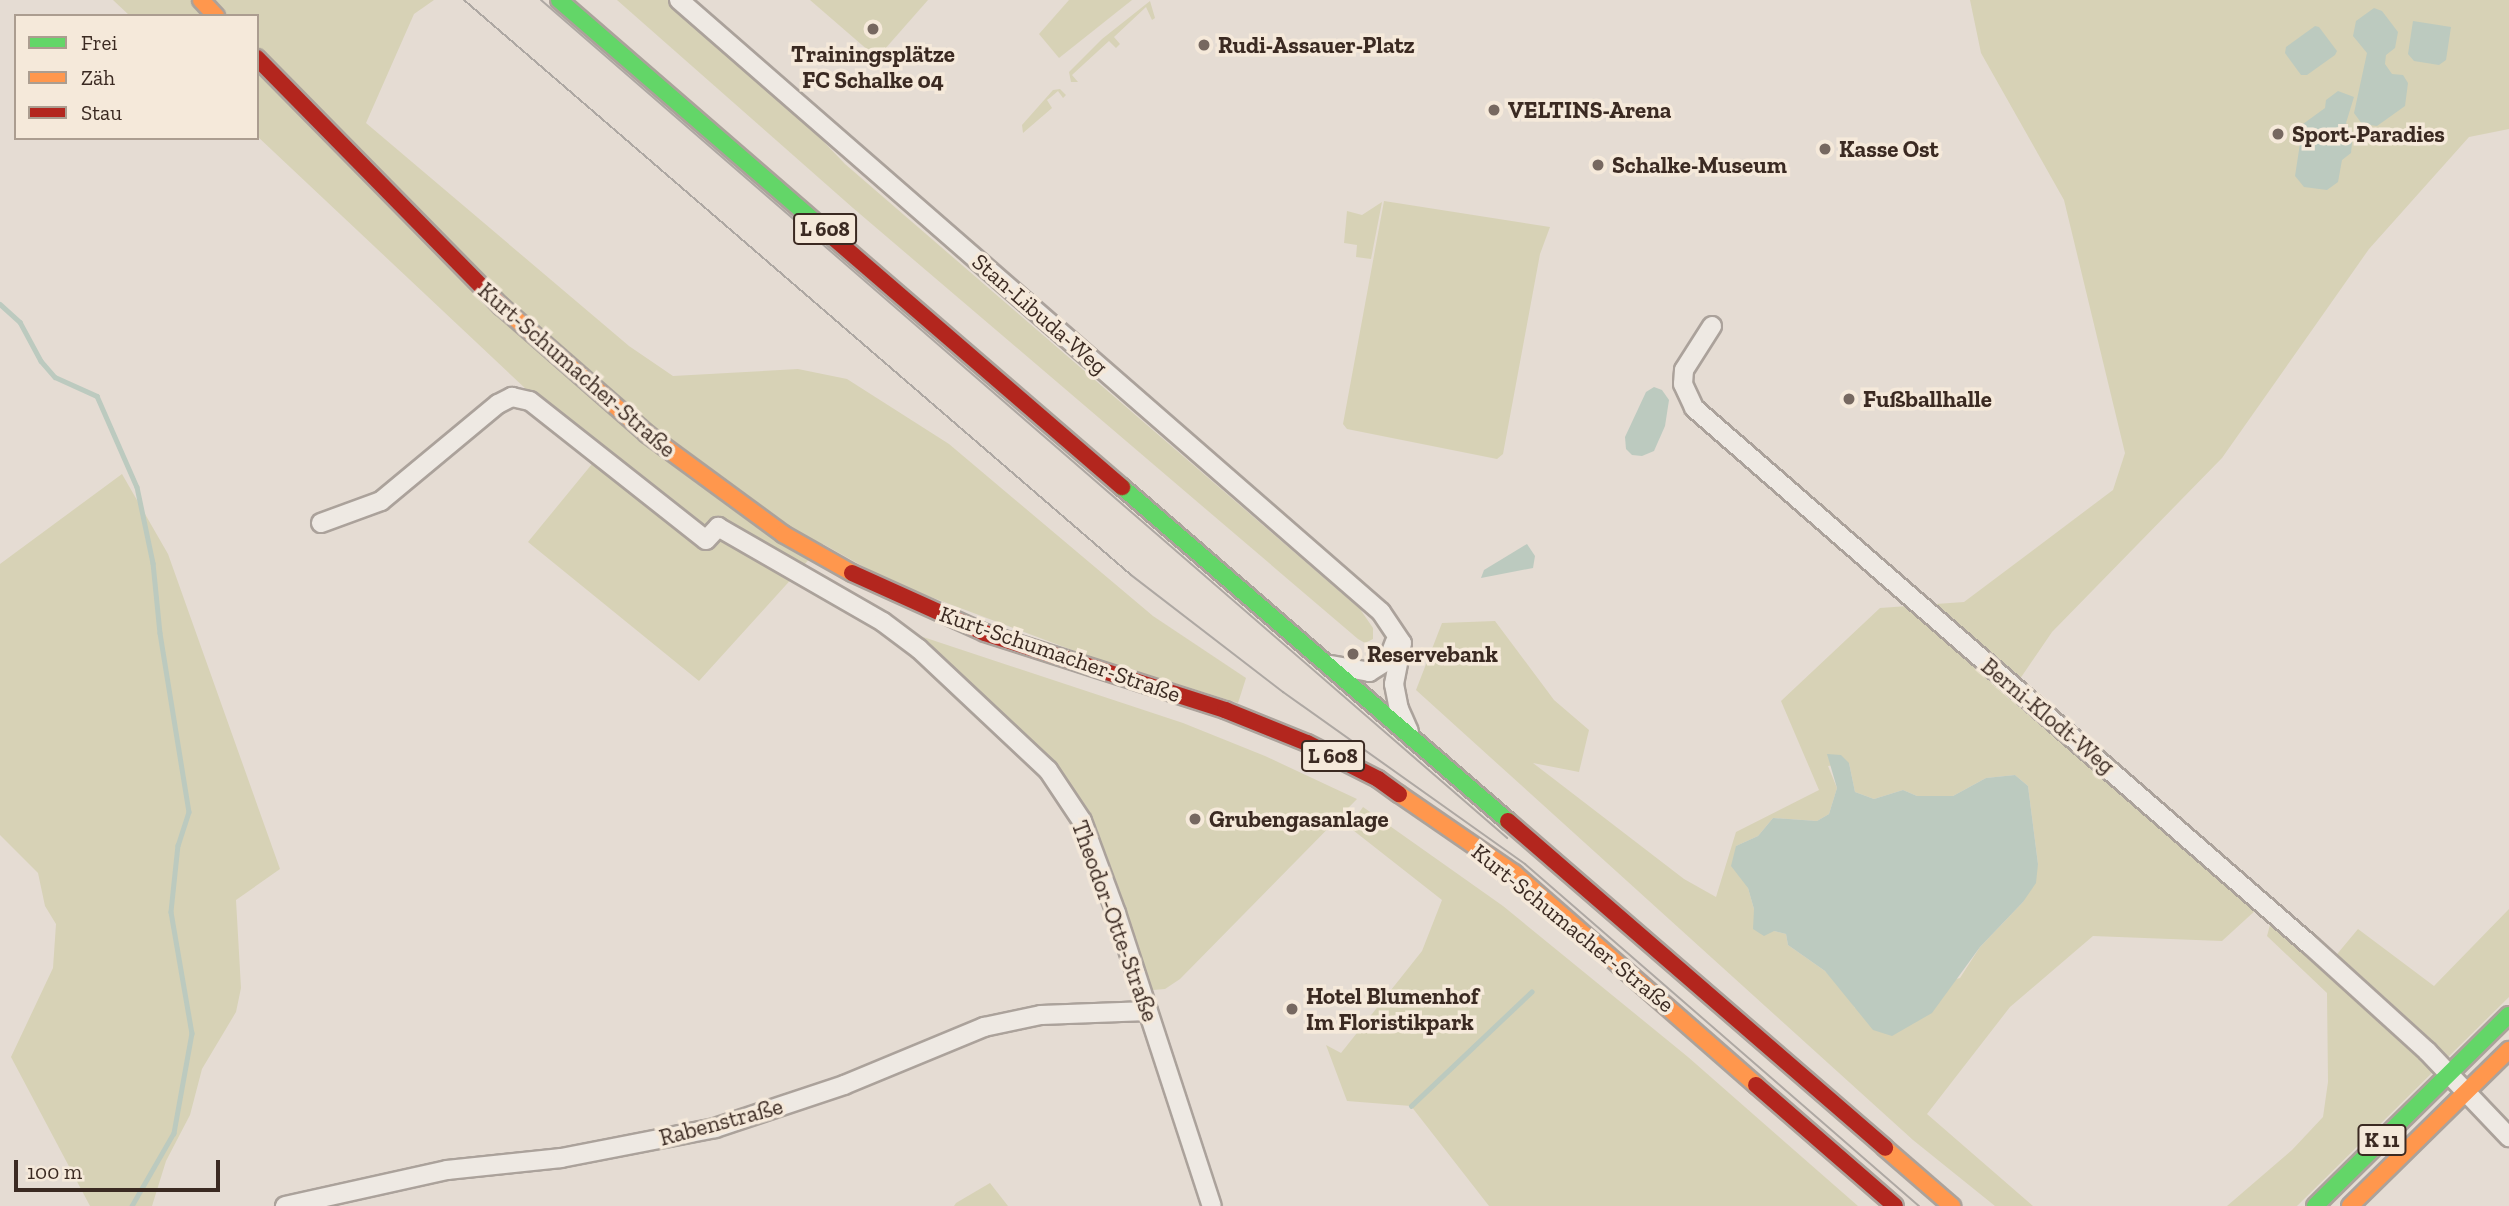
<!DOCTYPE html>
<html>
<head>
<meta charset="utf-8">
<style>
	body { margin:0 }
	#map { position:relative; width:2509px; height:1206px; overflow:hidden; background:#e5dcd3; font-family:"Zilla Slab",serif }
	div>[style] { position:absolute }
	.green>* { inset:0; background:#d7d2b6 }
	.water>* { inset:0; background:#bccabf }
	.stream>* { height:4.5px; margin:-2.25px; padding:0 2.25px; transform-origin:2.25px; border-radius:2.25px; background:#bccabf }
	.roads { filter:drop-shadow(2px 0 #aba29b) drop-shadow(-2px 0 #aba29b) drop-shadow(0 2px #aba29b) drop-shadow(0 -2px #aba29b) }
	.street>* { height:18px; margin:-9px; padding:0 9px; transform-origin:9px; border-radius:9px; background:#eee9e3 }
	.fast>* { height:16px; margin:-8px; padding:0 8px; transform-origin:8px; border-radius:8px; background:#63d668 }
	.slow>* { height:16px; margin:-8px; padding:0 8px; transform-origin:8px; border-radius:8px; background:#ff974d }
	.jam>* { height:16px; margin:-8px; padding:0 8px; transform-origin:8px; border-radius:8px; background:#b3261e }
	.tram>* { height:2px; margin:-1px; padding:0 1px; transform-origin:1px; border-radius:1px; background:#aea8a3 }
	.dots>* { width:19px; height:19px; translate:-50% -50%; box-sizing:border-box; border:4px solid #f5e9da; border-radius:50% }
	span { translate:-50% -50%; white-space:nowrap; text-align:center; line-height:1.15; -webkit-text-stroke:7px #f5e9da; paint-order:stroke }
	.shield-label span { padding:2px 5px; background:#f5e9da; border:2px solid; border-radius:5px; -webkit-text-stroke-width:0 }
	.shield-label { font-size:21px; color:#3b2a22; font-weight:700 }
	.poi-label { font-size:23px; color:#3b2a22; font-weight:700 }
	.left { translate:0 -50%; text-align:left }
	.street-label { font-size:23px; color:#3b2a22 }
	.legend { position:absolute; left:14px; top:14px; width:245px; height:126px; box-sizing:border-box; background:#f5e9da; border:2px solid #ab9d90; margin:0; padding:9px 12px; list-style:none; font-size:21px; color:#3b2a22 }
	.legend li { display:flex; align-items:center; gap:14px; height:35px }
	.legend b { width:35px; border:2px solid #ab9d90 }
	.scale { position:absolute; left:14px; top:1160px; width:206px; height:32px; box-sizing:border-box; border:4px solid #3b2a22; border-top:0; padding-left:9px; font-size:21px; line-height:24px; white-space:nowrap; color:#3b2a22; -webkit-text-stroke:5px #f5e9da; paint-order:stroke }
</style>
</head>
<body>
<div id="map">
	<div class="green">
		<i style="clip-path:polygon(113px 0,434px 0,414px 14px,366px 123px,629px 346px,673px 376px,798px 369px,847px 379px,949px 444px,1153px 616px,1246px 678px,1238px 703px,1088px 656px,891px 582px,823px 544px,699px 681px,528px 542px,601px 453px,527px 390px,257px 136px,257px 16px,130px 16px)"></i>
		<i style="clip-path:polygon(617px 0,676px 0,805px 113px,824px 142px,845px 164px,1360px 609px,1373px 628px,1373px 639px,1365px 643px,1358px 639px,853px 208px)"></i>
		<i style="clip-path:polygon(810px 0,928px 0,877px 58px)"></i>
		<i style="clip-path:polygon(1069px 0,1132px 0,1059px 58px,1039px 34px)"></i>
		<i style="clip-path:polygon(evenodd,1970px 0,2509px 0,2509px 129px,2469px 137px,2369px 249px,2222px 458px,2052px 632px,2009px 695px,2257px 909px,2222px 941px,2093px 936px,2010px 1007px,1927px 1114px,2033px 1206px,1995px 1206px,1913px 1140px,1416px 690px,1442px 623px,1495px 621px,1554px 700px,1589px 730px,1579px 772px,1533px 763px,1684px 879px,1716px 897px,1736px 832px,1819px 790px,1781px 701px,1880px 608px,1964px 602px,2113px 490px,2125px 453px,2064px 200px,1981px 53px,1970px 0,1849px 763px,1855px 792px,1874px 799px,1903px 790px,1917px 796px,1953px 796px,1986px 778px,2015px 775px,2028px 786px,2038px 864px,2023px 902px,1980px 947px,1960px 978px,1855px 1008px,1843px 988px,1825px 971px,1788px 945px,1786px 934px,1774px 931px,1754px 909px,1736px 846px,1758px 836px,1773px 818px,1817px 821px,1829px 814px,1837px 788px,1828px 766px,1849px 763px)"></i>
		<i style="clip-path:polygon(1150px 1px,1155px 18px,1152px 20px,1146px 7px,1114px 37px,1120px 44px,1116px 48px,1109px 41px,1072px 75px,1078px 82px,1071px 82px,1069px 72px,1102px 39px)"></i>
		<i style="clip-path:polygon(1060px 89px,1066px 95px,1063px 98px,1058px 91px,1051px 97px,1047px 100px,1052px 108px,1023px 133px,1022px 125px,1053px 90px)"></i>
		<i style="clip-path:polygon(1384px 201px,1550px 227px,1540px 254px,1503px 454px,1497px 459px,1347px 429px,1343px 424px)"></i>
		<i style="clip-path:polygon(1382px 202px,1371px 259px,1356px 257px,1357px 245px,1344px 243px,1347px 211px,1362px 215px)"></i>
		<i style="clip-path:polygon(122px 474px,168px 554px,280px 869px,236px 900px,241px 988px,236px 1012px,202px 1069px,190px 1115px,166px 1161px,152px 1206px,90px 1206px,11px 1057px,53px 968px,56px 924px,45px 906px,38px 873px,0 835px,0 564px)"></i>
		<i style="clip-path:polygon(914px 634px,1183px 723px,1265px 756px,1357px 799px,1180px 979px,1165px 989px,1153px 990px,1145px 984px,1104px 864px,1001px 718px)"></i>
		<i style="clip-path:polygon(1363px 807px,1503px 906px,1688px 1057px,1858px 1206px,1489px 1206px,1411px 1106px,1347px 1101px,1326px 1045px,1341px 1053px,1422px 951px,1442px 900px,1349px 827px)"></i>
		<i style="clip-path:polygon(2509px 909px,2509px 997px,2297px 1206px,2227px 1206px,2292px 1150px,2323px 1117px,2328px 1082px,2327px 993px,2267px 936px,2270px 925px,2323px 971px,2358px 929px,2434px 986px)"></i>
		<i style="clip-path:polygon(990px 1183px,1008px 1206px,954px 1206px,956px 1203px)"></i>
	</div>
	<div class="water">
		<i style="clip-path:polygon(2374px 8px,2382px 11px,2398px 32px,2395px 48px,2386px 55px,2385px 64px,2392px 74px,2403px 75px,2408px 83px,2405px 106px,2377px 126px,2362px 124px,2354px 113px,2367px 53px,2353px 36px,2356px 21px)"></i>
		<i style="clip-path:polygon(2413px 21px,2451px 27px,2446px 60px,2439px 65px,2414px 61px,2408px 54px)"></i>
		<i style="clip-path:polygon(2315px 26px,2319px 27px,2337px 51px,2335px 55px,2307px 75px,2301px 75px,2285px 53px,2286px 47px)"></i>
		<i style="clip-path:polygon(2338px 91px,2354px 97px,2346px 123px,2353px 133px,2351px 153px,2342px 160px,2338px 182px,2327px 190px,2304px 187px,2295px 176px,2303px 124px,2325px 108px,2326px 100px)"></i>
		<i style="clip-path:polygon(1654px 387px,1662px 390px,1669px 400px,1665px 426px,1654px 451px,1642px 456px,1632px 455px,1626px 449px,1625px 437px,1646px 392px)"></i>
		<i style="clip-path:polygon(1527px 544px,1535px 556px,1533px 568px,1481px 578px,1484px 570px)"></i>
		<i style="clip-path:polygon(1827px 754px,1841px 755px,1849px 763px,1855px 792px,1874px 799px,1903px 790px,1917px 796px,1953px 796px,1986px 778px,2015px 775px,2028px 786px,2038px 864px,2036px 883px,2023px 902px,1980px 947px,1932px 1013px,1892px 1036px,1873px 1030px,1825px 971px,1788px 945px,1786px 934px,1774px 931px,1764px 936px,1753px 929px,1754px 909px,1748px 888px,1731px 866px,1736px 846px,1758px 836px,1773px 818px,1817px 821px,1829px 814px,1837px 788px)"></i>
	</div>
	<div class="stream">
		<i style="left:0;top:304px;width:27px;rotate:42deg"></i>
		<i style="left:20px;top:322px;width:44px;rotate:61.7deg"></i>
		<i style="left:41px;top:361px;width:21px;rotate:49deg"></i>
		<i style="left:55px;top:377px;width:46px;rotate:24.3deg"></i>
		<i style="left:97px;top:396px;width:99px;rotate:66.3deg"></i>
		<i style="left:137px;top:487px;width:78px;rotate:78.1deg"></i>
		<i style="left:153px;top:563px;width:70px;rotate:84.3deg"></i>
		<i style="left:160px;top:633px;width:181px;rotate:80.8deg"></i>
		<i style="left:189px;top:812px;width:35px;rotate:108deg"></i>
		<i style="left:178px;top:845px;width:67px;rotate:96deg"></i>
		<i style="left:171px;top:912px;width:123px;rotate:80.2deg"></i>
		<i style="left:192px;top:1033px;width:102px;rotate:100.2deg"></i>
		<i style="left:174px;top:1133px;width:84px;rotate:119.9deg"></i>
		<i style="left:1411px;top:1106px;width:166px;rotate:-43.5deg"></i>
	</div>
	<div class="roads">
		<div class="street">
			<i style="left:679px;top:0;width:931px;rotate:41.08deg"></i>
			<i style="left:1381px;top:612px;width:37px;rotate:56deg"></i>
			<i style="left:1402px;top:643px;width:42px;rotate:101deg"></i>
			<i style="left:1394px;top:684px;width:25px;rotate:79deg"></i>
			<i style="left:1399px;top:709px;width:24px;rotate:66deg"></i>
			<i style="left:1712px;top:326px;width:52px;rotate:122.5deg"></i>
			<i style="left:1684px;top:370px;width:14px;rotate:94deg"></i>
			<i style="left:1683px;top:384px;width:26px;rotate:65deg"></i>
			<i style="left:1694px;top:408px;width:817px;rotate:41.08deg"></i>
			<i style="left:2310px;top:945px;width:158px;rotate:42.2deg"></i>
			<i style="left:2427px;top:1051px;width:119px;rotate:46.4deg"></i>
			<i style="left:321px;top:523px;width:64px;rotate:-20.1deg"></i>
			<i style="left:381px;top:501px;width:152px;rotate:-39.7deg"></i>
			<i style="left:498px;top:404px;width:16px;rotate:-27deg"></i>
			<i style="left:512px;top:397px;width:18px;rotate:13deg"></i>
			<i style="left:530px;top:401px;width:224px;rotate:38.3deg"></i>
			<i style="left:706px;top:540px;width:18px;rotate:-47deg"></i>
			<i style="left:718px;top:527px;width:190px;rotate:29.9deg"></i>
			<i style="left:883px;top:622px;width:45px;rotate:36.9deg"></i>
			<i style="left:919px;top:649px;width:177px;rotate:43.2deg"></i>
			<i style="left:1048px;top:770px;width:61px;rotate:56.3deg"></i>
			<i style="left:1082px;top:821px;width:98px;rotate:69.7deg"></i>
			<i style="left:1116px;top:913px;width:308px;rotate:71.9deg"></i>
			<i style="left:1331px;top:665px;width:39px;rotate:10deg"></i>
			<i style="left:1369px;top:672px;width:22px;rotate:-32deg"></i>
			<i style="left:1388px;top:660px;width:19px;rotate:-69deg"></i>
			<i style="left:285px;top:1206px;width:166px;rotate:-12.5deg"></i>
			<i style="left:447px;top:1170px;width:115px;rotate:-6deg"></i>
			<i style="left:561px;top:1158px;width:157px;rotate:-11deg"></i>
			<i style="left:715px;top:1128px;width:136px;rotate:-18.4deg"></i>
			<i style="left:844px;top:1085px;width:152px;rotate:-22.5deg"></i>
			<i style="left:984px;top:1027px;width:58px;rotate:-11.9deg"></i>
			<i style="left:1041px;top:1015px;width:107px;rotate:-2.1deg"></i>
		</div>
		<div class="fast">
			<i style="left:559px;top:0;width:359px;rotate:40.9deg"></i>
			<i style="left:1122px;top:487px;width:510px;rotate:40.87deg"></i>
			<i style="left:2315px;top:1206px;width:272px;rotate:-44.6deg"></i>
		</div>
		<div class="slow">
			<i style="left:201px;top:0;width:22px;rotate:47deg"></i>
			<i style="left:501px;top:306px;width:194px;rotate:41.2deg"></i>
			<i style="left:647px;top:434px;width:169px;rotate:36.3deg"></i>
			<i style="left:783px;top:534px;width:79px;rotate:29.5deg"></i>
			<i style="left:1399px;top:794px;width:140px;rotate:34.5deg"></i>
			<i style="left:1514px;top:873px;width:322px;rotate:41.2deg"></i>
			<i style="left:1885px;top:1148px;width:89px;rotate:40.9deg"></i>
			<i style="left:2350px;top:1206px;width:223px;rotate:-44.5deg"></i>
		</div>
		<div class="jam">
			<i style="left:257px;top:58px;width:348px;rotate:45.5deg"></i>
			<i style="left:830px;top:235px;width:386px;rotate:40.8deg"></i>
			<i style="left:852px;top:573px;width:146px;rotate:24.3deg"></i>
			<i style="left:985px;top:633px;width:252px;rotate:17.8deg"></i>
			<i style="left:1225px;top:710px;width:88px;rotate:21.9deg"></i>
			<i style="left:1307px;top:743px;width:80px;rotate:26.9deg"></i>
			<i style="left:1378px;top:779px;width:26px;rotate:36deg"></i>
			<i style="left:1508px;top:821px;width:499px;rotate:40.9deg"></i>
			<i style="left:1756px;top:1085px;width:184px;rotate:41deg"></i>
		</div>
	</div>
	<div class="tram">
		<i style="left:464px;top:0;width:881px;rotate:40.76deg"></i>
		<i style="left:1131px;top:575px;width:192px;rotate:37.6deg"></i>
		<i style="left:1283px;top:692px;width:297px;rotate:35.4deg"></i>
		<i style="left:1525px;top:864px;width:522px;rotate:40.96deg"></i>
		<i style="left:541px;top:0;width:1279px;rotate:40.94deg"></i>
	</div>
	<div class="dots">
		<i style="left:873px;top:29px;background:#766860"></i>
		<i style="left:1204px;top:45px;background:#766860"></i>
		<i style="left:1494px;top:110px;background:#766860"></i>
		<i style="left:2278px;top:134px;background:#766860"></i>
		<i style="left:1825px;top:149px;background:#766860"></i>
		<i style="left:1598px;top:165px;background:#766860"></i>
		<i style="left:1849px;top:399px;background:#766860"></i>
		<i style="left:1353px;top:654px;background:#766860"></i>
		<i style="left:1195px;top:819px;background:#766860"></i>
		<i style="left:1292px;top:1009px;background:#766860"></i>
	</div>
	<div class="shield-label">
		<span style="left:825px;top:229px">L 608</span>
		<span style="left:1333px;top:756px">L 608</span>
		<span style="left:2382px;top:1140px">K 11</span>
	</div>
	<div class="poi-label">
		<span class="left" style="left:1218px;top:45px">Rudi-Assauer-Platz</span>
		<span style="left:873px;top:67px">Trainingsplätze<br>FC Schalke 04</span>
		<span class="left" style="left:1508px;top:110px">VELTINS-Arena</span>
		<span class="left" style="left:2292px;top:134px">Sport-Paradies</span>
		<span class="left" style="left:1839px;top:149px">Kasse Ost</span>
		<span class="left" style="left:1612px;top:165px">Schalke-Museum</span>
		<span class="left" style="left:1863px;top:399px">Fußballhalle</span>
		<span class="left" style="left:1367px;top:654px">Reservebank</span>
		<span class="left" style="left:1209px;top:819px">Grubengasanlage</span>
		<span class="left" style="left:1306px;top:1009px">Hotel Blumenhof<br>Im Floristikpark</span>
	</div>
	<div class="street-label">
		<span style="left:1040px;top:314px;rotate:41deg">Stan-Libuda-Weg</span>
		<span style="left:577px;top:370px;rotate:41deg">Kurt-Schumacher-Straße</span>
		<span style="left:1060px;top:654px;rotate:19deg">Kurt-Schumacher-Straße</span>
		<span style="left:2048px;top:716px;rotate:40deg">Berni-Klodt-Weg</span>
		<span style="left:1115px;top:921px;rotate:70deg">Theodor-Otte-Straße</span>
		<span style="left:1573px;top:928px;rotate:39deg">Kurt-Schumacher-Straße</span>
		<span style="left:721px;top:1122px;rotate:-15deg">Rabenstraße</span>
	</div>
	<ul class="legend">
	<li><b style="height:9px;background:#63d668"></b>Frei</li>
	<li><b style="height:9px;background:#ff974d"></b>Zäh</li>
	<li><b style="height:9px;background:#b3261e"></b>Stau</li>
	</ul>
	<div class="scale">100 m</div>
</div>
</body>
</html>
